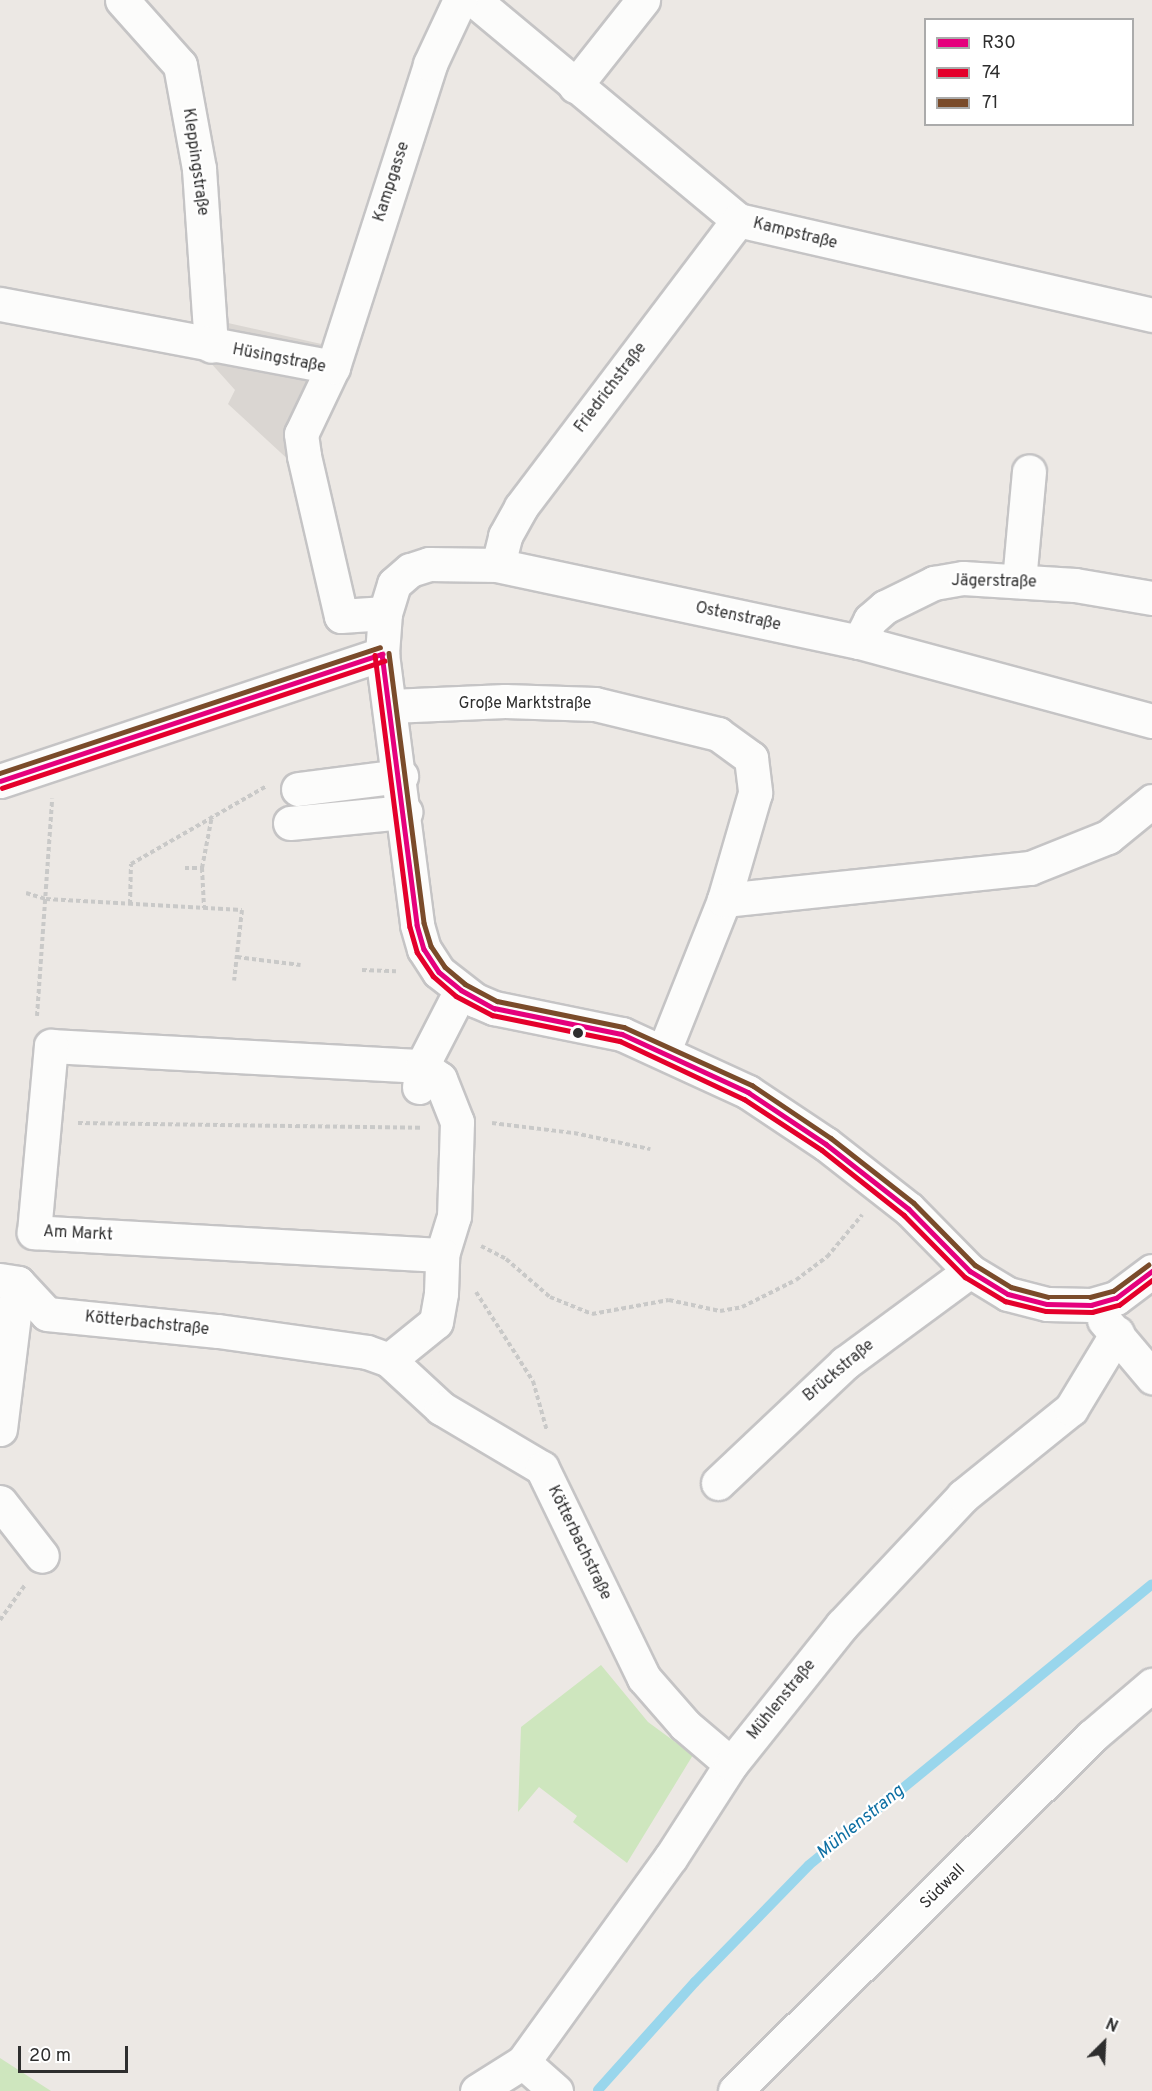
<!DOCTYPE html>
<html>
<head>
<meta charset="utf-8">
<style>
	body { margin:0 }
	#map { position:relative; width:1152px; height:2091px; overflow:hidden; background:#ece8e4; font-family:Overpass,sans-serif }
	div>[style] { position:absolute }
	.green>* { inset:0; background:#cee6be }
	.plaza>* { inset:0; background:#dad6d2 }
	.stream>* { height:10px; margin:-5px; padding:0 5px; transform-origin:5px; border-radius:5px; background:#99d6ec }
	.path>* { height:4px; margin-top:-2px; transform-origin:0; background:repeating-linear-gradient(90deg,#c9c9c8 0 4.5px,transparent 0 7.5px) }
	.roads { filter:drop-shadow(2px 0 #c5c4c5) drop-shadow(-2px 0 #c5c4c5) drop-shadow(0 2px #c5c4c5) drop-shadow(0 -2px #c5c4c5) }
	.minor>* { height:33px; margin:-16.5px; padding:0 16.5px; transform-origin:16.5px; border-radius:16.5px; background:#fcfcfb }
	.bus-1>* { height:4.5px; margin:-2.25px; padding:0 2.25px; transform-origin:2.25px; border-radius:2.25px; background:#e5007d }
	.bus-2>* { height:4.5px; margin:-2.25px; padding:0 2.25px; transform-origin:2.25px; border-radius:2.25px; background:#e4002b }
	.bus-3>* { height:4.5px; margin:-2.25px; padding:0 2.25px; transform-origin:2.25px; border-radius:2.25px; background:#7a4b2a }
	.dots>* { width:16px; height:16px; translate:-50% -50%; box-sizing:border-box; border:3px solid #fff; border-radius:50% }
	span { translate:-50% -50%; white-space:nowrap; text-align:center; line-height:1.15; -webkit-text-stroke:4.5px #fff; paint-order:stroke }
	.street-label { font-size:16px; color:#2e2e2e }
	.water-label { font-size:18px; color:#0d6fa3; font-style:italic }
	.legend { position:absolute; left:924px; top:18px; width:210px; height:108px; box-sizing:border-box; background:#fff; border:2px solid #ababab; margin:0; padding:8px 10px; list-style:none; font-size:18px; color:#2e2e2e }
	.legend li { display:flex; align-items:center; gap:12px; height:30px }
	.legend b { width:30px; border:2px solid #ababab }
	.north { position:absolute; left:1074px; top:2013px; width:60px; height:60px; -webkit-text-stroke:4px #fff; paint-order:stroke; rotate:24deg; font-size:16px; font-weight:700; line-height:24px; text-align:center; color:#2e2e2e }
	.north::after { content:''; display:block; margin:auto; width:21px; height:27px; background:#2e2e2e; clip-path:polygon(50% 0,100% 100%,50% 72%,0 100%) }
	.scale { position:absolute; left:18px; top:2046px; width:110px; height:27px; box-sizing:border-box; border:3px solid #2e2e2e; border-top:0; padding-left:8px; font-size:18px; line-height:21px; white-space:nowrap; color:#2e2e2e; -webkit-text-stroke:4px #fff; paint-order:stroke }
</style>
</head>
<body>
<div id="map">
	<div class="green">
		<i style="clip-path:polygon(601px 1665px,648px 1722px,693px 1755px,627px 1863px,573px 1822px,577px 1816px,539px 1787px,518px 1812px,521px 1727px)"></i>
		<i style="clip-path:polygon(0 2058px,51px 2091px,0 2091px)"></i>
	</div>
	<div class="plaza">
		<i style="clip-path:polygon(228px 323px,339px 348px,293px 464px,228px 404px,235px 390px,209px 361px,219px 348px)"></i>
	</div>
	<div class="stream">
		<i style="left:598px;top:2090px;width:145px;rotate:-48.1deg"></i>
		<i style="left:695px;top:1982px;width:163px;rotate:-45.7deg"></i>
		<i style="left:809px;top:1865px;width:443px;rotate:-39.3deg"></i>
	</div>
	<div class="path">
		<i style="left:185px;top:868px;width:17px"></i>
		<i style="left:202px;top:868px;width:40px;rotate:87.1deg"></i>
		<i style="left:202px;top:868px;width:53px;rotate:-79.1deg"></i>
		<i style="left:26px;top:893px;width:21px;rotate:17deg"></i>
		<i style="left:46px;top:899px;width:196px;rotate:3.2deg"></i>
		<i style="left:242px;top:910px;width:71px;rotate:96.4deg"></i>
		<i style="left:130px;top:904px;width:40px;rotate:-88.6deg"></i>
		<i style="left:131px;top:864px;width:155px;rotate:-29.9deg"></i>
		<i style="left:237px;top:957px;width:64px;rotate:7.2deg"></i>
		<i style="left:362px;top:970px;width:34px;rotate:2deg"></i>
		<i style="left:37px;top:1016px;width:218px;rotate:-86deg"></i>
		<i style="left:78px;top:1123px;width:344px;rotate:0.8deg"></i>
		<i style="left:492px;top:1123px;width:83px;rotate:7deg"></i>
		<i style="left:574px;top:1133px;width:78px;rotate:11.9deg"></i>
		<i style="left:481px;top:1246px;width:28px;rotate:27deg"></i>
		<i style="left:506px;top:1259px;width:58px;rotate:40.8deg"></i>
		<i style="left:550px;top:1297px;width:45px;rotate:22deg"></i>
		<i style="left:592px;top:1314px;width:78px;rotate:-10.3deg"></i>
		<i style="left:669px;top:1300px;width:52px;rotate:12.2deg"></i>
		<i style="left:720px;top:1311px;width:22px;rotate:-10deg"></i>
		<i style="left:742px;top:1307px;width:60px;rotate:-26.6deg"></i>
		<i style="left:796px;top:1280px;width:39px;rotate:-37deg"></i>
		<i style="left:827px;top:1257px;width:55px;rotate:-50.2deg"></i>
		<i style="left:476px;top:1292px;width:106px;rotate:57.4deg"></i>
		<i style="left:533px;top:1381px;width:52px;rotate:74.4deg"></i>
		<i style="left:0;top:1620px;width:43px;rotate:-54.5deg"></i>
	</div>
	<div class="roads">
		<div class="minor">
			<i style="left:122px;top:0;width:87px;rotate:48.3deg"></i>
			<i style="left:180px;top:65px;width:106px;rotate:79.6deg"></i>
			<i style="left:199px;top:169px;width:177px;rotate:86.1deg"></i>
			<i style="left:474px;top:0;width:344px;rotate:39.8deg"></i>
			<i style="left:738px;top:220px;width:425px;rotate:12.9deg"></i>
			<i style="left:575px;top:86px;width:110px;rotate:-51.7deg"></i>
			<i style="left:0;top:304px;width:339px;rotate:10.7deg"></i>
			<i style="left:333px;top:367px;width:74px;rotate:115.5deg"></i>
			<i style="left:301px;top:434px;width:22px;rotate:82deg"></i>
			<i style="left:304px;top:456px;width:164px;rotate:77deg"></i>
			<i style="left:341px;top:616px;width:44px;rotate:-3.9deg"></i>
			<i style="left:333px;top:367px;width:318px;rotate:-72.2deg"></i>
			<i style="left:430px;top:64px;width:71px;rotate:-64.9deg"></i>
			<i style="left:498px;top:565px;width:30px;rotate:-76deg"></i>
			<i style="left:505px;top:536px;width:33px;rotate:-61deg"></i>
			<i style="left:521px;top:507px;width:360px;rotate:-52.9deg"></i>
			<i style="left:1019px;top:581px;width:110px;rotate:-84.8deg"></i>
			<i style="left:859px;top:642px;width:25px;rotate:-63deg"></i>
			<i style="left:870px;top:620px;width:20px;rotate:-41deg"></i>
			<i style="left:885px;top:607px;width:55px;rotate:-26.1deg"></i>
			<i style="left:934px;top:583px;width:29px;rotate:-10deg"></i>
			<i style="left:963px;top:578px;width:112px;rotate:3.6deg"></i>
			<i style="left:1075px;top:585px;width:78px;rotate:9.6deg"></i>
			<i style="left:391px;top:706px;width:114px;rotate:-2.5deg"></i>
			<i style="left:505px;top:701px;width:90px;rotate:1.9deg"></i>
			<i style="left:595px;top:704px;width:127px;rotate:13.7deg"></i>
			<i style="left:718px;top:734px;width:41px;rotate:36deg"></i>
			<i style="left:751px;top:758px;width:35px;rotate:83deg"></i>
			<i style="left:755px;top:793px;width:111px;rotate:106.2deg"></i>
			<i style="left:724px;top:900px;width:162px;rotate:111.7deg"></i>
			<i style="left:1152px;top:721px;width:303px;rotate:-164.9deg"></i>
			<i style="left:859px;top:642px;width:369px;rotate:-168deg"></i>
			<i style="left:498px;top:565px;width:69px;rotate:-179.2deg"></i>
			<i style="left:429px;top:564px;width:20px;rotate:162deg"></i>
			<i style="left:410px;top:570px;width:21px;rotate:139deg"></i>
			<i style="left:394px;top:584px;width:30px;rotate:107deg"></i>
			<i style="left:385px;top:613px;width:41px;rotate:94.2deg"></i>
			<i style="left:382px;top:654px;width:273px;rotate:82.6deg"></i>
			<i style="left:417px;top:925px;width:25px;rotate:74deg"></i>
			<i style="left:424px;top:949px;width:27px;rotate:57deg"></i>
			<i style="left:439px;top:972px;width:46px;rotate:37.9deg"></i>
			<i style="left:475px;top:1000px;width:21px;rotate:23deg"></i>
			<i style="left:494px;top:1008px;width:131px;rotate:11.5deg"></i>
			<i style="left:622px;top:1034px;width:139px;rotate:24.7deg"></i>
			<i style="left:748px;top:1092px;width:94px;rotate:33.7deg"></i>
			<i style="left:826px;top:1144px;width:105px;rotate:38.1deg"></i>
			<i style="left:909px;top:1209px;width:87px;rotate:45.5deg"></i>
			<i style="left:970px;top:1271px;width:44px;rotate:31.2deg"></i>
			<i style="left:1008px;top:1294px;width:40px;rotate:14.4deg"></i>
			<i style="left:1047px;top:1304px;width:44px;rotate:1.3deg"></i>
			<i style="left:1091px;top:1305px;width:26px;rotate:-16deg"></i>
			<i style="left:1116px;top:1298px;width:45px;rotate:-36.9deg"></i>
			<i style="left:0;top:781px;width:403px;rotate:-18.4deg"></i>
			<i style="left:298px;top:789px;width:104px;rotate:-7.2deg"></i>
			<i style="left:290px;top:823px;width:116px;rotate:-5.5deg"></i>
			<i style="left:724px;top:900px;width:308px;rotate:-6deg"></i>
			<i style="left:1030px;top:868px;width:84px;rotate:-21.7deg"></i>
			<i style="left:1108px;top:837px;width:57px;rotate:-39.3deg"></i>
			<i style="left:51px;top:1046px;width:372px;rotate:3.1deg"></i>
			<i style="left:422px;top:1066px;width:22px;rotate:36deg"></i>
			<i style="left:440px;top:1079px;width:46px;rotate:68.4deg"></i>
			<i style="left:457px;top:1122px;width:94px;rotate:91.8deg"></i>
			<i style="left:454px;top:1216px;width:41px;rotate:107.1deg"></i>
			<i style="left:442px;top:1255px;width:409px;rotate:-176.8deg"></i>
			<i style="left:34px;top:1232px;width:187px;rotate:-84.8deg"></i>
			<i style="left:419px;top:1087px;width:21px;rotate:-82deg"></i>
			<i style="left:422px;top:1066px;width:85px;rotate:-62.8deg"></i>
			<i style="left:0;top:1280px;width:18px;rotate:9deg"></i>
			<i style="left:18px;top:1283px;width:42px;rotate:46.9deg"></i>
			<i style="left:47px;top:1314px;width:172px;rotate:5.7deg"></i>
			<i style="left:218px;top:1331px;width:150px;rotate:8deg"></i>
			<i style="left:367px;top:1352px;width:23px;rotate:20deg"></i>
			<i style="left:389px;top:1360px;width:71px;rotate:42.7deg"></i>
			<i style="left:441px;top:1408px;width:117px;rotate:30.7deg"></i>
			<i style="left:542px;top:1468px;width:233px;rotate:64.1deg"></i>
			<i style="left:644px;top:1678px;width:62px;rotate:48.9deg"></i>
			<i style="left:685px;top:1725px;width:60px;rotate:40.3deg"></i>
			<i style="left:1104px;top:1320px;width:75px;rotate:49.9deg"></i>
			<i style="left:389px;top:1360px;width:60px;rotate:-39deg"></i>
			<i style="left:436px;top:1322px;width:29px;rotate:-80deg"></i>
			<i style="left:441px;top:1293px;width:38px;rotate:-88deg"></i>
			<i style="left:0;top:1429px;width:147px;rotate:-83deg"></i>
			<i style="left:718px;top:1483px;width:175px;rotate:-43.4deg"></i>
			<i style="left:845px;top:1363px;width:155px;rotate:-36.4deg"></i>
			<i style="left:0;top:1502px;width:68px;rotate:52.1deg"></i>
			<i style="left:523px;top:2062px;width:44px;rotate:41.3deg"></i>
			<i style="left:477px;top:2091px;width:54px;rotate:-32.2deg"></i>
			<i style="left:523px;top:2062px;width:253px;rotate:-54.2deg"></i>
			<i style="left:671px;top:1857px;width:111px;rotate:-57.2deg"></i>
			<i style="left:731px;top:1764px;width:178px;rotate:-51.4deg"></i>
			<i style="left:842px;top:1625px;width:177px;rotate:-46.8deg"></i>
			<i style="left:963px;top:1496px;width:139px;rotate:-38.9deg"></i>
			<i style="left:1071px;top:1409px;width:89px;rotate:-58.8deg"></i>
			<i style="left:735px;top:2091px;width:503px;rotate:-44.84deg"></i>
			<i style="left:1092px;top:1736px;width:79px;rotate:-40.4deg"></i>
		</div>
	</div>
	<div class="bus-1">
		<i style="left:382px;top:654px;width:273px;rotate:82.6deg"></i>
		<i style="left:417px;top:925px;width:25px;rotate:74deg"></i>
		<i style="left:424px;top:949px;width:27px;rotate:57deg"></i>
		<i style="left:439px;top:972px;width:28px;rotate:39deg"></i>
		<i style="left:461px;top:990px;width:38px;rotate:29deg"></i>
		<i style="left:494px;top:1008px;width:131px;rotate:11.5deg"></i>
		<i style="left:622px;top:1034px;width:139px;rotate:24.7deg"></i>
		<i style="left:748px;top:1092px;width:94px;rotate:33.7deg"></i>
		<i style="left:826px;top:1144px;width:105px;rotate:38.1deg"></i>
		<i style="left:909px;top:1209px;width:87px;rotate:45.5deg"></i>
		<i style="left:970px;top:1271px;width:44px;rotate:31.2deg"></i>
		<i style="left:1008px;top:1294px;width:40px;rotate:14.4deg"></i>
		<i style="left:1047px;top:1304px;width:44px;rotate:1.3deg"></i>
		<i style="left:1091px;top:1305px;width:26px;rotate:-16deg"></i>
		<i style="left:1116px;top:1298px;width:45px;rotate:-36.9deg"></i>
		<i style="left:0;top:781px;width:403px;rotate:-18.4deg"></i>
	</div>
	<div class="bus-2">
		<i style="left:375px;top:655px;width:274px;rotate:82.7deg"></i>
		<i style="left:410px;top:927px;width:26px;rotate:74deg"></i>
		<i style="left:417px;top:952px;width:29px;rotate:56deg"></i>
		<i style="left:433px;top:976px;width:30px;rotate:41deg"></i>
		<i style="left:456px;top:996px;width:41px;rotate:27.8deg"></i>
		<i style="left:492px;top:1015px;width:131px;rotate:11.5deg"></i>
		<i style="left:620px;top:1041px;width:137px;rotate:25.1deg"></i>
		<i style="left:744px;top:1099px;width:93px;rotate:33.2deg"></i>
		<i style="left:822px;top:1150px;width:105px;rotate:38.4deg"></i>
		<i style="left:904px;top:1215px;width:87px;rotate:45.5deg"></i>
		<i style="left:965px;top:1277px;width:47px;rotate:31deg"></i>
		<i style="left:1005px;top:1301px;width:42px;rotate:13.7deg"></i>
		<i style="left:1046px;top:1311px;width:46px;rotate:1.2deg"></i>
		<i style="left:1092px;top:1312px;width:28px;rotate:-15deg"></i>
		<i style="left:1119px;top:1305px;width:41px;rotate:-37.1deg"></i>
		<i style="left:2px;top:788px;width:403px;rotate:-18.4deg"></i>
	</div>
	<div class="bus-3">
		<i style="left:389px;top:653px;width:272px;rotate:82.6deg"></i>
		<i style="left:424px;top:923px;width:24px;rotate:73deg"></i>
		<i style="left:431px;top:946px;width:25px;rotate:56deg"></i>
		<i style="left:445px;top:967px;width:26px;rotate:40deg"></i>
		<i style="left:465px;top:984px;width:36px;rotate:28deg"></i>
		<i style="left:497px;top:1001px;width:130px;rotate:11.6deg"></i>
		<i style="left:624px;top:1027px;width:141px;rotate:24.4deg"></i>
		<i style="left:752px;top:1085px;width:95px;rotate:33.9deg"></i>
		<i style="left:831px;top:1138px;width:105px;rotate:38.1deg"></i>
		<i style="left:914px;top:1203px;width:87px;rotate:45.5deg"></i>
		<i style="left:975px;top:1265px;width:42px;rotate:31.4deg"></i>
		<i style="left:1011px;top:1287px;width:38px;rotate:15deg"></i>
		<i style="left:1048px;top:1297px;width:42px"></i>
		<i style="left:1090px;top:1297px;width:24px;rotate:-15deg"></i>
		<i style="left:1113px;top:1291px;width:44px;rotate:-36.6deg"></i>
		<i style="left:0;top:773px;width:400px;rotate:-18.3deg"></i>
	</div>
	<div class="dots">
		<i style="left:578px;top:1033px;background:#2e2e2e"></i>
	</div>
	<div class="street-label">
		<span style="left:195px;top:162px;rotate:82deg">Kleppingstraße</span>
		<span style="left:392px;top:182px;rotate:-72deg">Kampgasse</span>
		<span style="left:795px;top:234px;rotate:14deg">Kampstraße</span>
		<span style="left:279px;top:359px;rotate:11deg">Hüsingstraße</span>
		<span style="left:611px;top:388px;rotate:-53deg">Friedrichstraße</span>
		<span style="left:994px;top:582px;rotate:1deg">Jägerstraße</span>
		<span style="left:738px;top:617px;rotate:12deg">Ostenstraße</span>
		<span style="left:525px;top:704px">Große Marktstraße</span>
		<span style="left:78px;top:1234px;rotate:3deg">Am Markt</span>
		<span style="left:147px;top:1324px;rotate:6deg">Kötterbachstraße</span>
		<span style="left:839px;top:1371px;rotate:-40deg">Brückstraße</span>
		<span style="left:579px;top:1543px;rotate:64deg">Kötterbachstraße</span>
		<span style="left:782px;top:1700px;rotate:-51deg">Mühlenstraße</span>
		<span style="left:943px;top:1887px;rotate:-45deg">Südwall</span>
	</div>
	<div class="water-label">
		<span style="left:861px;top:1823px;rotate:-39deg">Mühlenstrang</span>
	</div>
	<ul class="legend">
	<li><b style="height:8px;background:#e5007d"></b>R30</li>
	<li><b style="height:8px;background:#e4002b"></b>74</li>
	<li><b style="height:8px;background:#7a4b2a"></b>71</li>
	</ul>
	<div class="north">N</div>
	<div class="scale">20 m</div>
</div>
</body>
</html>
